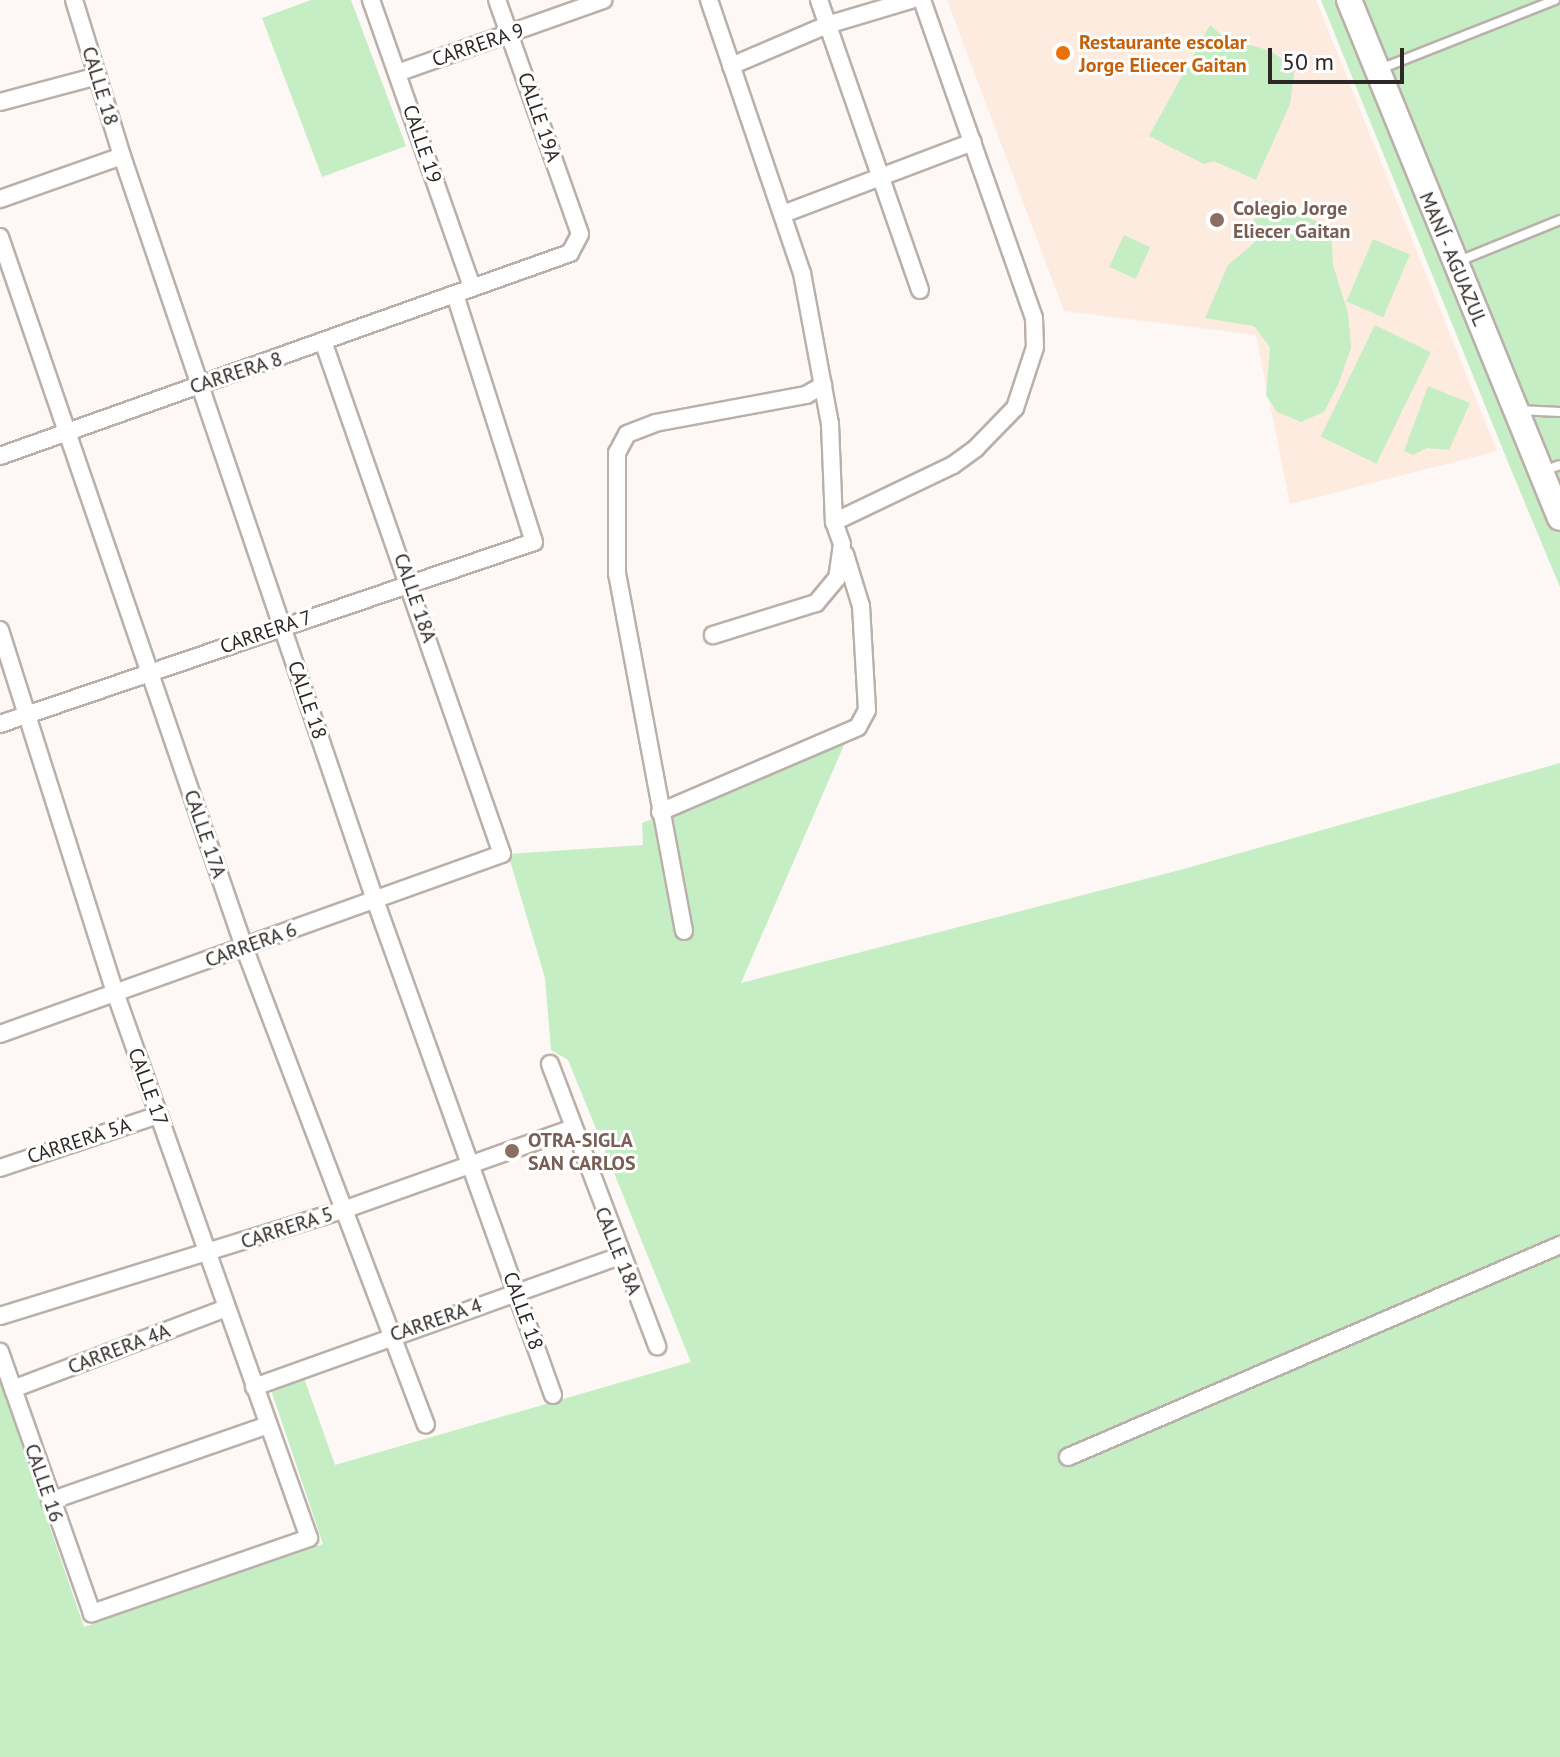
<!DOCTYPE html>
<html>
<head>
<meta charset="utf-8">
<style>
	body { margin:0 }
	#map { position:relative; width:1560px; height:1757px; overflow:hidden; background:#fdf8f5; font-family:"PT Sans",sans-serif }
	div>[style] { position:absolute }
	.built>* { inset:0; background:#feebdf }
	.green>* { inset:0; background:#c5eec4; transform-origin:0 0 }
	.roads { filter:drop-shadow(2px 0 #bbb0a9) drop-shadow(-2px 0 #bbb0a9) drop-shadow(0 2px #bbb0a9) drop-shadow(0 -2px #bbb0a9) }
	.lane>* { height:8px; margin:-4px; padding:0 4px; transform-origin:4px; border-radius:4px; background:#fff }
	.street>* { height:16px; margin:-8px; padding:0 8px; transform-origin:8px; border-radius:8px; background:#fff }
	.secondary>* { height:24px; margin:-12px; padding:0 12px; transform-origin:12px; border-radius:12px; background:#fff }
	.dots>* { width:22px; height:22px; translate:-50% -50%; box-sizing:border-box; border:4px solid #fff; border-radius:50% }
	span { translate:-50% -50%; white-space:nowrap; text-align:center; line-height:1.15; -webkit-text-stroke:6px #fff; paint-order:stroke }
	.food-label { font-size:20px; color:#c56008; font-weight:700 }
	.left { translate:0 -50%; text-align:left }
	.street-label { font-size:20px; color:#2d2826 }
	.education-label { font-size:20px; color:#785e54; font-weight:700 }
	.scale { position:absolute; left:1268px; top:48px; width:136px; height:36px; box-sizing:border-box; border:4px solid #2d2826; border-top:0; padding-left:10px; font-size:24px; line-height:28px; white-space:nowrap; color:#2d2826; -webkit-text-stroke:6px #fff; paint-order:stroke }
</style>
</head>
<body>
<div id="map">
	<div class="built">
		<i style="clip-path:polygon(947px 0,1316px 0,1497px 451px,1290px 504px,1256px 335px,1064px 311px)"></i>
	</div>
	<div class="green">
		<i style="clip-path:polygon(311px 0,351px 0,406px 146px,322px 177px,262px 18px)"></i>
		<i style="clip-path:polygon(1321px 0,1560px 0,1560px 587px,1512px 472px)"></i>
		<i style="clip-path:polygon(1210px 25px,1225px 38px,1271px 51px,1295px 68px,1290px 104px,1256px 180px,1214px 161px,1204px 164px,1149px 136px)"></i>
		<i style="clip-path:polygon(1265px 200px,1331px 227px,1333px 265px,1348px 313px,1351px 348px,1338px 385px,1324px 412px,1301px 422px,1277px 412px,1266px 395px,1270px 347px,1254px 326px,1205px 318px,1228px 265px,1255px 242px,1253px 222px)"></i>
		<i style="left:1124px;top:235px;width:29px;height:35px;rotate:25deg"></i>
		<i style="left:1373px;top:239px;width:40px;height:68px;rotate:23deg"></i>
		<i style="left:1375px;top:325px;width:62px;height:124px;rotate:26deg"></i>
		<i style="clip-path:polygon(1428px 386px,1470px 403px,1449px 450px,1427px 448px,1413px 455px,1404px 451px)"></i>
		<i style="clip-path:polygon(847px 738px,741px 983px,1180px 870px,1560px 763px,1560px 1757px,0 1757px,0 1382px,84px 1627px,323px 1544px,271px 1390px,304px 1378px,335px 1465px,691px 1362px,568px 1060px,551px 1050px,545px 978px,508px 854px,643px 845px,642px 823px)"></i>
	</div>
	<div class="roads">
		<div class="lane">
			<i style="left:1380px;top:69px;width:188px;rotate:-21.5deg"></i>
			<i style="left:1459px;top:261px;width:109px;rotate:-22.1deg"></i>
			<i style="left:1518px;top:410px;width:42px;rotate:2.7deg"></i>
			<i style="left:1542px;top:471px;width:19px;rotate:-18deg"></i>
		</div>
		<div class="street">
			<i style="left:74px;top:0;width:163px;rotate:72.9deg"></i>
			<i style="left:122px;top:156px;width:786px;rotate:71.22deg"></i>
			<i style="left:375px;top:900px;width:526px;rotate:70.22deg"></i>
			<i style="left:371px;top:0;width:304px;rotate:70.6deg"></i>
			<i style="left:709px;top:0;width:288px;rotate:71.2deg"></i>
			<i style="left:802px;top:273px;width:154px;rotate:79.5deg"></i>
			<i style="left:830px;top:424px;width:98px;rotate:87.7deg"></i>
			<i style="left:834px;top:522px;width:23px;rotate:70deg"></i>
			<i style="left:842px;top:544px;width:34px;rotate:98deg"></i>
			<i style="left:837px;top:578px;width:33px;rotate:130deg"></i>
			<i style="left:816px;top:603px;width:108px;rotate:162.7deg"></i>
			<i style="left:819px;top:0;width:307px;rotate:70.8deg"></i>
			<i style="left:731px;top:66px;width:104px;rotate:-23.1deg"></i>
			<i style="left:827px;top:25px;width:88px;rotate:-16.6deg"></i>
			<i style="left:397px;top:73px;width:219px;rotate:-19.5deg"></i>
			<i style="left:0;top:102px;width:101px;rotate:-14.9deg"></i>
			<i style="left:0;top:199px;width:129px;rotate:-19.4deg"></i>
			<i style="left:783px;top:214px;width:203px;rotate:-20.8deg"></i>
			<i style="left:0;top:237px;width:751px;rotate:71.03deg"></i>
			<i style="left:244px;top:947px;width:511px;rotate:69.16deg"></i>
			<i style="left:0;top:456px;width:605px;rotate:-19.6deg"></i>
			<i style="left:570px;top:253px;width:21px;rotate:-62deg"></i>
			<i style="left:580px;top:234px;width:248px;rotate:-109.5deg"></i>
			<i style="left:834px;top:522px;width:132px;rotate:-25.6deg"></i>
			<i style="left:953px;top:465px;width:29px;rotate:-36deg"></i>
			<i style="left:976px;top:448px;width:56px;rotate:-45.7deg"></i>
			<i style="left:1015px;top:408px;width:64px;rotate:-71.8deg"></i>
			<i style="left:1035px;top:347px;width:29px;rotate:-92deg"></i>
			<i style="left:1034px;top:318px;width:337px;rotate:-109.4deg"></i>
			<i style="left:0;top:630px;width:383px;rotate:72.4deg"></i>
			<i style="left:116px;top:995px;width:576px;rotate:70.43deg"></i>
			<i style="left:309px;top:1538px;width:230px;rotate:160.9deg"></i>
			<i style="left:92px;top:1613px;width:277px;rotate:-109.4deg"></i>
			<i style="left:0;top:724px;width:564px;rotate:-18.82deg"></i>
			<i style="left:534px;top:542px;width:260px;rotate:-107.7deg"></i>
			<i style="left:660px;top:812px;width:215px;rotate:-23.2deg"></i>
			<i style="left:858px;top:727px;width:19px;rotate:-62deg"></i>
			<i style="left:867px;top:710px;width:104px;rotate:-93.3deg"></i>
			<i style="left:861px;top:606px;width:54px;rotate:-107.1deg"></i>
			<i style="left:684px;top:931px;width:363px;rotate:-100.6deg"></i>
			<i style="left:617px;top:574px;width:121px;rotate:-90deg"></i>
			<i style="left:617px;top:453px;width:21px;rotate:-62deg"></i>
			<i style="left:627px;top:434px;width:30px;rotate:-21deg"></i>
			<i style="left:655px;top:423px;width:154px;rotate:-10.5deg"></i>
			<i style="left:806px;top:395px;width:20px;rotate:-30deg"></i>
			<i style="left:0;top:1034px;width:533px;rotate:-19.73deg"></i>
			<i style="left:502px;top:854px;width:540px;rotate:-109.24deg"></i>
			<i style="left:550px;top:1064px;width:302px;rotate:69.2deg"></i>
			<i style="left:0;top:1168px;width:167px;rotate:-18.5deg"></i>
			<i style="left:0;top:1316px;width:359px;rotate:-17.2deg"></i>
			<i style="left:343px;top:1210px;width:242px;rotate:-19.6deg"></i>
			<i style="left:254px;top:1387px;width:388px;rotate:-19.7deg"></i>
			<i style="left:13px;top:1389px;width:228px;rotate:-20.8deg"></i>
			<i style="left:1068px;top:1457px;width:536px;rotate:-23.31deg"></i>
			<i style="left:50px;top:1501px;width:231px;rotate:-19.2deg"></i>
		</div>
		<div class="secondary">
			<i style="left:1349px;top:0;width:559px;rotate:67.84deg"></i>
		</div>
	</div>
	<div class="dots">
		<i style="left:1063px;top:53px;background:#e8710a"></i>
		<i style="left:1217px;top:220px;background:#8d6e63"></i>
		<i style="left:512px;top:1151px;background:#8d6e63"></i>
	</div>
	<div class="food-label">
		<span class="left" style="left:1079px;top:54px">Restaurante escolar<br>Jorge Eliecer Gaitan</span>
	</div>
	<div class="street-label">
		<span style="left:478px;top:45px;rotate:-19deg">CARRERA 9</span>
		<span style="left:100px;top:86px;rotate:73deg">CALLE 18</span>
		<span style="left:539px;top:117px;rotate:71deg">CALLE 19A</span>
		<span style="left:422px;top:144px;rotate:71deg">CALLE 19</span>
		<span style="left:1453px;top:259px;rotate:67deg">MANÍ - AGUAZUL</span>
		<span style="left:236px;top:373px;rotate:-18deg">CARRERA 8</span>
		<span style="left:415px;top:598px;rotate:71deg">CALLE 18A</span>
		<span style="left:266px;top:632px;rotate:-19deg">CARRERA 7</span>
		<span style="left:307px;top:700px;rotate:71deg">CALLE 18</span>
		<span style="left:205px;top:834px;rotate:71deg">CALLE 17A</span>
		<span style="left:251px;top:945px;rotate:-20deg">CARRERA 6</span>
		<span style="left:148px;top:1087px;rotate:70deg">CALLE 17</span>
		<span style="left:79px;top:1141px;rotate:-18deg">CARRERA 5A</span>
		<span style="left:287px;top:1228px;rotate:-18deg">CARRERA 5</span>
		<span style="left:618px;top:1251px;rotate:68deg">CALLE 18A</span>
		<span style="left:523px;top:1311px;rotate:70deg">CALLE 18</span>
		<span style="left:436px;top:1320px;rotate:-19deg">CARRERA 4</span>
		<span style="left:119px;top:1349px;rotate:-21deg">CARRERA 4A</span>
		<span style="left:44px;top:1483px;rotate:71deg">CALLE 16</span>
	</div>
	<div class="education-label">
		<span class="left" style="left:1233px;top:220px">Colegio Jorge<br>Eliecer Gaitan</span>
		<span class="left" style="left:528px;top:1152px">OTRA-SIGLA<br>SAN CARLOS</span>
	</div>
	<div class="scale">50 m</div>
</div>
</body>
</html>
